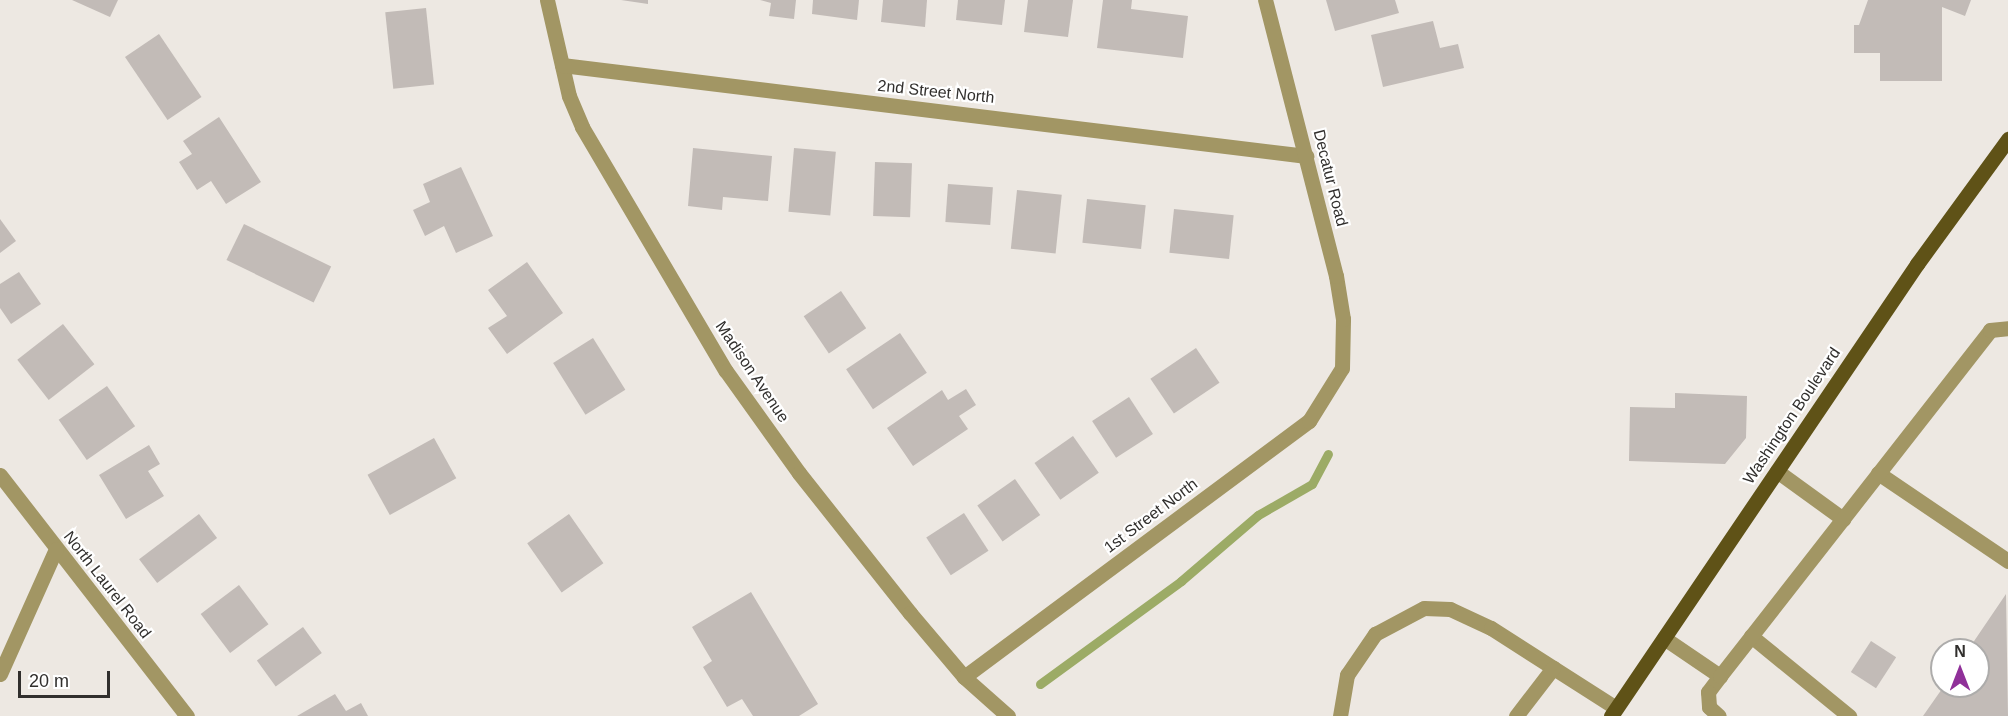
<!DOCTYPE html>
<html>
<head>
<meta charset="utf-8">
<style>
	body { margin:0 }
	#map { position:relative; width:2008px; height:716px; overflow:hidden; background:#ede8e2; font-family:Arial,sans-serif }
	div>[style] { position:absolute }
	.stream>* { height:9px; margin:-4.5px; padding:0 4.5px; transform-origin:4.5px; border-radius:4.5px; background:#9cab66 }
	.building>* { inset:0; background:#c2bbb7; transform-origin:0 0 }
	.lane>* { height:15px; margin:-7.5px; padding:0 7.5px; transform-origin:7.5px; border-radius:7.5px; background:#a29664 }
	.street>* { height:15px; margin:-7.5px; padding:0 7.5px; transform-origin:7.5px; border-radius:7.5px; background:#a29664 }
	.primary>* { height:15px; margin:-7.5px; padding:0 7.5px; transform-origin:7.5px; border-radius:7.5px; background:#5f5217 }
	span { translate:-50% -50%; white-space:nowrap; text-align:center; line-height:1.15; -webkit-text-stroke:4.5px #fff; paint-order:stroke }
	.street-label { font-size:16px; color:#312f2d }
	.north { position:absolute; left:1930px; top:638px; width:60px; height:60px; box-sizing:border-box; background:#fff; border:2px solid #adacab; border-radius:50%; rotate:0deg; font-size:16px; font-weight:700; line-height:24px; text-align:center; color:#312f2d }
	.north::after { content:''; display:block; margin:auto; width:21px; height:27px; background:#903099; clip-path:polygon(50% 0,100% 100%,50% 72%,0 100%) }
	.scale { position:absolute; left:18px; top:671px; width:92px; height:27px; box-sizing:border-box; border:3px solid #312f2d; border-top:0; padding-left:8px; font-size:18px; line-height:21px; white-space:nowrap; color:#312f2d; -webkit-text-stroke:4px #fff; paint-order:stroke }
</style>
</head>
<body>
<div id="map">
	<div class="stream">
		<i style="left:1040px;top:684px;width:175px;rotate:-36.1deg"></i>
		<i style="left:1181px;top:581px;width:101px;rotate:-40.6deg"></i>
		<i style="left:1258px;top:515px;width:62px;rotate:-29.9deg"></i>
		<i style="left:1312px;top:484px;width:34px;rotate:-62deg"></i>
	</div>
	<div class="building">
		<i style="clip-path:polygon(72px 0,118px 0,110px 17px)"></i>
		<i style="clip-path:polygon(621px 0,648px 0,648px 4px)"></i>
		<i style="clip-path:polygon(760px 0,796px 0,794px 19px,769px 16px,771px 3px)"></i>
		<i style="clip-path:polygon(813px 0,859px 0,857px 20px,812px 14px)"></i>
		<i style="clip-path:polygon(883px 0,927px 0,925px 27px,881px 22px)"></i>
		<i style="clip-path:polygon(958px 0,1005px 0,1002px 25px,956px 20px)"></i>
		<i style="clip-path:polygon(1028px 0,1073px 0,1068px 37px,1024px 32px)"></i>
		<i style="clip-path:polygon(1103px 0,1132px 0,1131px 9px,1188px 16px,1183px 58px,1097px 48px)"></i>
		<i style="clip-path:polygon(1326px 0,1395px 0,1399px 13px,1335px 31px)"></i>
		<i style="clip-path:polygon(1868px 0,1971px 0,1965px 16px,1942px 7px,1942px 81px,1880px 81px,1880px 53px,1854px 53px,1854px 25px,1859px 25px)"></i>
		<i style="left:426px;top:8px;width:77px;height:41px;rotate:84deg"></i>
		<i style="clip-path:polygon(1433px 21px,1440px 48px,1458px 44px,1464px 68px,1383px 87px,1371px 35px)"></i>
		<i style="left:159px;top:34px;width:76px;height:41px;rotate:56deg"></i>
		<i style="clip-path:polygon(219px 117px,261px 182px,226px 204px,211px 181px,197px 190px,179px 162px,192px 154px,183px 141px)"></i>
		<i style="clip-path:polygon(693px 148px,772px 156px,768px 201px,723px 197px,722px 210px,688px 206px)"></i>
		<i style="left:794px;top:148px;width:42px;height:64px;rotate:5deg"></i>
		<i style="left:875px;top:162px;width:37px;height:54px;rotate:2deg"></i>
		<i style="clip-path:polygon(461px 167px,493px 236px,456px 253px,444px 226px,425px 236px,413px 210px,430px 202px,423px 184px)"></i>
		<i style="left:948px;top:184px;width:45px;height:38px;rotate:4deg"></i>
		<i style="left:1017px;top:190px;width:45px;height:59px;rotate:6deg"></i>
		<i style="left:1087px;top:199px;width:59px;height:44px;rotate:6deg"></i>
		<i style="left:1174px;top:209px;width:60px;height:44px;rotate:6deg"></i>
		<i style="clip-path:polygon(0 219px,16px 241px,0 253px)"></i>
		<i style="left:244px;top:224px;width:97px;height:40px;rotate:26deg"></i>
		<i style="clip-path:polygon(527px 262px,563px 313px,507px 354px,488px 328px,507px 316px,488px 290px)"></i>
		<i style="clip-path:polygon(19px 272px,41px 304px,11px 324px,0 308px,0 284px)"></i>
		<i style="left:841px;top:291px;width:45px;height:45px;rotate:56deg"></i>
		<i style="left:63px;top:324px;width:51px;height:58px;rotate:52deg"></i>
		<i style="left:900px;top:333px;width:48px;height:65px;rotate:56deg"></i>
		<i style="left:593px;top:338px;width:61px;height:47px;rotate:58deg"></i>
		<i style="left:1196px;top:348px;width:42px;height:55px;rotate:56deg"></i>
		<i style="left:107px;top:386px;width:49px;height:59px;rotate:55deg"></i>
		<i style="clip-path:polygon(966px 389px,976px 405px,959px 416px,968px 429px,913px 466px,887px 428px,942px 390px,948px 400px)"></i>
		<i style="clip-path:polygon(1675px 393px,1747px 396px,1746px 438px,1725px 464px,1629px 461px,1630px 407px,1675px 408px)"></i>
		<i style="left:1129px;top:397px;width:44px;height:44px;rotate:57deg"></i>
		<i style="left:1073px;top:436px;width:45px;height:47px;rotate:55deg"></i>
		<i style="left:434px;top:438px;width:46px;height:76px;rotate:61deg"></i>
		<i style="clip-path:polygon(149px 445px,160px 464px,148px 471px,164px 496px,126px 519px,99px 475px)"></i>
		<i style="left:1015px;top:479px;width:44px;height:46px;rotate:55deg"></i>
		<i style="left:964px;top:513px;width:45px;height:45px;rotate:57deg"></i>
		<i style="left:199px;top:514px;width:30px;height:75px;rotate:53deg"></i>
		<i style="left:569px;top:514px;width:60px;height:51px;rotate:55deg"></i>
		<i style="left:239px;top:585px;width:49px;height:48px;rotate:53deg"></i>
		<i style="clip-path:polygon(751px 592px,818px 704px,799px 716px,753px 716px,742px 699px,727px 707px,703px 667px,712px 661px,692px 627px)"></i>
		<i style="clip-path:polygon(2006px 594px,2008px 716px,1923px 716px,1944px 686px,1978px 686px,1978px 650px,1968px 650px)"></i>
		<i style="left:303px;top:627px;width:32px;height:57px;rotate:54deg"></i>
		<i style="left:1871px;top:641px;width:30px;height:37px;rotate:33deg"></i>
		<i style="clip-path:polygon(335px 694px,346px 711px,361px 703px,368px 716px,297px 716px)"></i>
	</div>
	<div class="lane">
		<i style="left:1777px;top:471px;width:82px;rotate:36deg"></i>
		<i style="left:1878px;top:473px;width:157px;rotate:34.1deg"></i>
		<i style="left:1751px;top:636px;width:127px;rotate:39.2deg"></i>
		<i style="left:1664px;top:638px;width:68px;rotate:34.2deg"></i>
		<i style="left:1720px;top:676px;width:20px;rotate:127deg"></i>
		<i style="left:1708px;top:692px;width:15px;rotate:86deg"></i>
		<i style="left:1709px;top:707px;width:13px;rotate:42deg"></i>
		<i style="left:1720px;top:676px;width:439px;rotate:-52deg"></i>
		<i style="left:1990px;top:330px;width:18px;rotate:-6deg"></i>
		<i style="left:1340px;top:716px;width:42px;rotate:-80.3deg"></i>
		<i style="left:1347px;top:675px;width:50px;rotate:-55.7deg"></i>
		<i style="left:1375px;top:634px;width:55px;rotate:-28deg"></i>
		<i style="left:1424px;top:608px;width:26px;rotate:2deg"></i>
		<i style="left:1450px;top:609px;width:45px;rotate:24.9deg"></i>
		<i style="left:1491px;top:628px;width:148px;rotate:32.6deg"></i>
		<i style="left:1516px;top:716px;width:61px;rotate:-52.4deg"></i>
	</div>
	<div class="street">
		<i style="left:547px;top:0;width:98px;rotate:77.1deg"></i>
		<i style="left:569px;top:96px;width:34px;rotate:67deg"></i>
		<i style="left:582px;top:127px;width:283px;rotate:59.5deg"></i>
		<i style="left:726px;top:371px;width:125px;rotate:54.4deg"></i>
		<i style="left:799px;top:473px;width:179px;rotate:51.6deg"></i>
		<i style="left:910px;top:613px;width:84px;rotate:49.8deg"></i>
		<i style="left:964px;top:677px;width:59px;rotate:41.6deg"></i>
		<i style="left:562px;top:65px;width:750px;rotate:6.97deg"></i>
		<i style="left:0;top:475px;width:305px;rotate:52.2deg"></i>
		<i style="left:0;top:674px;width:137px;rotate:-65.9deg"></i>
		<i style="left:964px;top:677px;width:430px;rotate:-36.6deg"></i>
		<i style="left:1309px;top:421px;width:62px;rotate:-58.1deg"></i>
		<i style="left:1342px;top:368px;width:49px;rotate:-88.8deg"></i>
		<i style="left:1343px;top:319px;width:44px;rotate:-99.2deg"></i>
		<i style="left:1336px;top:276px;width:285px;rotate:-104.4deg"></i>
	</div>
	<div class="primary">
		<i style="left:1611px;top:716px;width:546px;rotate:-55.9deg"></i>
		<i style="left:1917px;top:264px;width:155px;rotate:-53.9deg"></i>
	</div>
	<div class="street-label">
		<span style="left:936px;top:92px;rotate:6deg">2nd Street North</span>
		<span style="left:1330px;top:178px;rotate:76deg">Decatur Road</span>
		<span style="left:752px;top:372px;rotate:56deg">Madison Avenue</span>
		<span style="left:1792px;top:416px;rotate:-56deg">Washington Boulevard</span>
		<span style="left:1151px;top:516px;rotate:-37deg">1st Street North</span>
		<span style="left:107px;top:585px;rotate:52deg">North Laurel Road</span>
	</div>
	<div class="north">N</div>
	<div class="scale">20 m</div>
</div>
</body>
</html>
